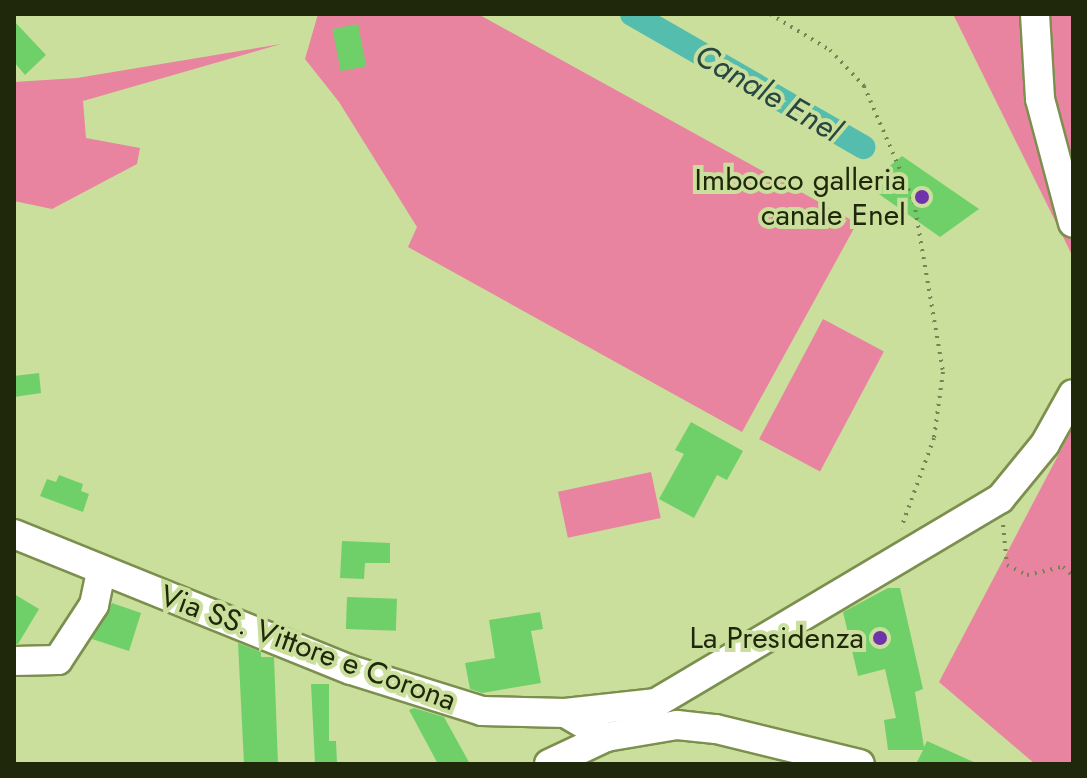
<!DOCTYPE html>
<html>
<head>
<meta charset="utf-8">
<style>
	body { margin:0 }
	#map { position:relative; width:1087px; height:778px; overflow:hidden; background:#cadf9b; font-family:Jost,sans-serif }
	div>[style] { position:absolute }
	.green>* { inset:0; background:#e984a0; transform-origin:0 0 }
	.canal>* { height:24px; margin:-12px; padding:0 12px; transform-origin:12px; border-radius:12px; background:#54bdae }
	.building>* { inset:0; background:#6fd069; transform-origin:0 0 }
	.path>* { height:4px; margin-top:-2px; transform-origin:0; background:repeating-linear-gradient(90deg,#758454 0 2px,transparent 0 8px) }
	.roads { filter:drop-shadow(2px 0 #7c8f4e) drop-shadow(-2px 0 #7c8f4e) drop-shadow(0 2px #7c8f4e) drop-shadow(0 -2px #7c8f4e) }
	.minor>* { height:28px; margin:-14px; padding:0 14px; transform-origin:14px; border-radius:14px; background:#fff }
	.dots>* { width:22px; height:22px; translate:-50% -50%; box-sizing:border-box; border:4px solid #cadf9b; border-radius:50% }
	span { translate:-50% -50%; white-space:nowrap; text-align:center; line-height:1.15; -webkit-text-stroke:8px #cadf9b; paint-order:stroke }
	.poi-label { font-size:30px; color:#20280c }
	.right { translate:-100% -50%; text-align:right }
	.street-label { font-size:30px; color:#20280c }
	.water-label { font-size:32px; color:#274742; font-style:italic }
	.frame { position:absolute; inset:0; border:16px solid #20280c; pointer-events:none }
</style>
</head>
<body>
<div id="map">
	<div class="green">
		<i style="clip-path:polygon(318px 14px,478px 14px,857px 223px,742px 432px,408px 247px,417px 227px,339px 102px,305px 59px)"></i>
		<i style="clip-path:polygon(953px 14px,1073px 14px,1073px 257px)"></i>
		<i style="clip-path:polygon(281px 44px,83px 101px,86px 138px,140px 148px,137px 164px,52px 209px,14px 201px,14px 82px,77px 78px)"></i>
		<i style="left:823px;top:319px;width:69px;height:136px;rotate:28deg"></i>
		<i style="clip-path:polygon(1073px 427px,1073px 764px,1035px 764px,939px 682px)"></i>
		<i style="left:651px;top:472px;width:47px;height:95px;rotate:78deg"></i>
	</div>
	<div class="canal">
		<i style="left:632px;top:14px;width:267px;rotate:29.9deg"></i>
	</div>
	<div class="building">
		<i style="clip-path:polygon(14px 21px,46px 55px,25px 75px,14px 62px)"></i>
		<i style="left:358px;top:24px;width:43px;height:26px;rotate:79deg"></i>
		<i style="clip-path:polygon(902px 156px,979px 209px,940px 237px,866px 185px)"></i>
		<i style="clip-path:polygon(39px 373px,41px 393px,14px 397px,14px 376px)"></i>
		<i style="clip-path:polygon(691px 422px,743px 451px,727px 480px,717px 475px,694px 518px,659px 499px,684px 454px,675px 450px)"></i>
		<i style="clip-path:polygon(59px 475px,83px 484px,81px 491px,89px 494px,83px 512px,40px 496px,47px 479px,56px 482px)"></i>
		<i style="clip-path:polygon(342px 541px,390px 543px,390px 563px,365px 563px,364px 579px,340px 578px)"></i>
		<i style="clip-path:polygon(888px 588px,900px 588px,923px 689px,915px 692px,924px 747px,927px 741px,978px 764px,916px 764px,923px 750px,888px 750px,884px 720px,896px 718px,885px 669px,858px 676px,843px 612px)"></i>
		<i style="clip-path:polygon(14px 594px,39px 609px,18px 644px,14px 644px)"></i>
		<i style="left:347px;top:597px;width:50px;height:32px;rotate:2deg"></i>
		<i style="clip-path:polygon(112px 603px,141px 613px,129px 651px,92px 639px)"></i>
		<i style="clip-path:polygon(540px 612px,543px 629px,531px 631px,541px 683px,482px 693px,470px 689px,465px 663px,495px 658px,489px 620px)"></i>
		<i style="clip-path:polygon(238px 643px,261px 652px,261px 657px,274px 657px,278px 764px,244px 764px)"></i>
		<i style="clip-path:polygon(311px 684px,329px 684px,329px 741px,336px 741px,337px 764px,315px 764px)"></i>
		<i style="clip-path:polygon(414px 708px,444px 717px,470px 764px,438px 764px,409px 710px)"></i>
	</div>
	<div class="path">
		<i style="left:770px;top:14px;width:70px;rotate:31deg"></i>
		<i style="left:830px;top:50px;width:50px;rotate:46.6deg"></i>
		<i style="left:864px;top:86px;width:126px;rotate:66.7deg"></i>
		<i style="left:914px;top:202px;width:172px;rotate:80.3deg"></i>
		<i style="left:943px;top:372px;width:67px;rotate:97.8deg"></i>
		<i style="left:934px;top:438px;width:96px;rotate:110.1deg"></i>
		<i style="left:1003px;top:525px;width:40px;rotate:84.3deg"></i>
		<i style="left:1007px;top:565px;width:22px;rotate:27deg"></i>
		<i style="left:1027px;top:575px;width:37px;rotate:-13deg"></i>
		<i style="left:1063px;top:567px;width:13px;rotate:42deg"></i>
	</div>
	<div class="roads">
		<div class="minor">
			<i style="left:1035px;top:14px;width:85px;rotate:86.6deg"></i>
			<i style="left:1040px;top:99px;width:128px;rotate:75.1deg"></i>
			<i style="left:14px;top:534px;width:363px;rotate:22deg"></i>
			<i style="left:351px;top:670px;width:137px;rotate:17.4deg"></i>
			<i style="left:482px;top:711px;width:83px;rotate:1.4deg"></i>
			<i style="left:565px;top:713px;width:48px;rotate:30.3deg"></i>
			<i style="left:14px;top:661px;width:44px;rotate:-1.3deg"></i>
			<i style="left:58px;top:660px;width:66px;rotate:-56.8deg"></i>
			<i style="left:94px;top:605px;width:35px;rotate:-78deg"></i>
			<i style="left:565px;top:713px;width:92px;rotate:-6.3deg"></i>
			<i style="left:638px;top:728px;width:31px;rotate:-54deg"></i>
			<i style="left:656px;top:703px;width:400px;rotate:-30.7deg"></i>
			<i style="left:1000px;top:499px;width:71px;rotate:-50.7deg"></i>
			<i style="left:1045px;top:444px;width:57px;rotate:-60.8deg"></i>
			<i style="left:549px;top:764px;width:63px;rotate:-25.3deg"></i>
			<i style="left:606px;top:737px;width:72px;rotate:-9.6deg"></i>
			<i style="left:677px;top:725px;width:39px;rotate:6deg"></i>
			<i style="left:716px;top:729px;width:148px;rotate:13.7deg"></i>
		</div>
	</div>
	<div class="dots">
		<i style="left:922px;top:197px;background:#6f34aa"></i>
		<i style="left:880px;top:638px;background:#6f34aa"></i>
	</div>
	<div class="poi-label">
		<span class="right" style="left:906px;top:197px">Imbocco galleria<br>canale Enel</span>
		<span class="right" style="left:864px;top:638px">La Presidenza</span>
	</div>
	<div class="street-label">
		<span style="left:308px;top:648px;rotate:20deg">Via SS. Vittore e Corona</span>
	</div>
	<div class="water-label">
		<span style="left:768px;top:93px;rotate:30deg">Canale Enel</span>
	</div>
	<div class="frame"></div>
</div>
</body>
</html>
